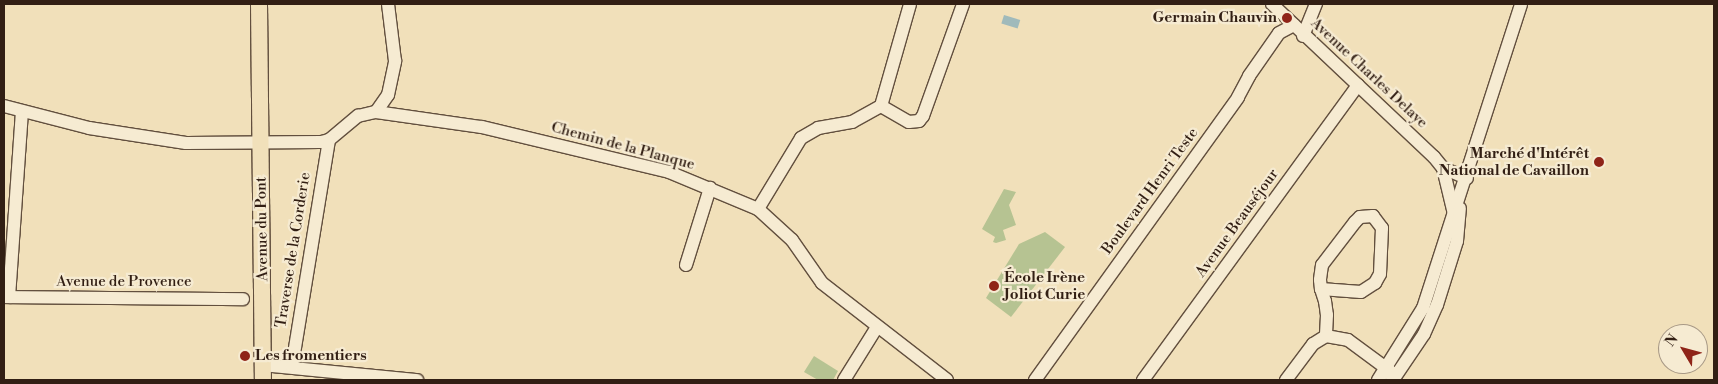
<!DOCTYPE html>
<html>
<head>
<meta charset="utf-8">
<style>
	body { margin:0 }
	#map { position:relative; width:1718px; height:384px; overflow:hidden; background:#f1e0ba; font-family:"Libre Bodoni",serif }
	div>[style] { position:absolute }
	.green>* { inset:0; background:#b6c392 }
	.water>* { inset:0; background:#a0babb; transform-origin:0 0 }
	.roads { filter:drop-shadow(1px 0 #624f3e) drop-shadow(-1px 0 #624f3e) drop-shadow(0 1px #624f3e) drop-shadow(0 -1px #624f3e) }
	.minor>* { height:12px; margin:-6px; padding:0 6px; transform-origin:6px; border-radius:6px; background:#f6ebd2 }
	.major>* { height:16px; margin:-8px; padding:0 8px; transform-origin:8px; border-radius:8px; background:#f1e0ba }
	.dots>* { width:14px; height:14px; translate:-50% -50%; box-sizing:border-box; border:2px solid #f6ebd2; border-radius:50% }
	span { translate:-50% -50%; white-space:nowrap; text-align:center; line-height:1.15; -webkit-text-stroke:4.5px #f6ebd2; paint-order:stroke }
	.poi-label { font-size:15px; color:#321f14; font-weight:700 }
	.right { translate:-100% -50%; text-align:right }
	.left { translate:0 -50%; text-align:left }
	.street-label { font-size:15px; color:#321f14 }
	.frame { position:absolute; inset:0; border:5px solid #321f14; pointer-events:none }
	.north { position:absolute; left:1658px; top:324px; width:50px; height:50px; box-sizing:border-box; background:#f6ebd2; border:1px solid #a89986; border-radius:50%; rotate:307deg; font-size:14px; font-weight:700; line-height:20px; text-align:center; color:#321f14 }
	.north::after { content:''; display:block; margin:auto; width:18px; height:22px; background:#8f2418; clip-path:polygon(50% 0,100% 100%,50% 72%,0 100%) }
</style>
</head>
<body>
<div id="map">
	<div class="green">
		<i style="clip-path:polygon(1004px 189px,1016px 192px,1009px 205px,1016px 225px,1003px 230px,1006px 240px,996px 243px,993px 242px,995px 237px,982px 229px)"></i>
		<i style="clip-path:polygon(1045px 232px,1065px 247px,1011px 317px,986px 298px,1019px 244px)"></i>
		<i style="clip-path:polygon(814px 356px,838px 371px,833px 380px,818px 380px,804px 372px)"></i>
	</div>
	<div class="water">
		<i style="left:1004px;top:15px;width:17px;height:9px;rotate:17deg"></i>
	</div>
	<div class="roads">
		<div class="minor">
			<i style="left:1272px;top:4px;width:223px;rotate:43.4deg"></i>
			<i style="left:1434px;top:157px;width:14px;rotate:51deg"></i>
			<i style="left:1443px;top:168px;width:47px;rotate:76.6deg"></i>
			<i style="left:1303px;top:36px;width:35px;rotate:-68deg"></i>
			<i style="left:4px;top:106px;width:88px;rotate:14.5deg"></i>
			<i style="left:89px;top:128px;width:98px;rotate:8.8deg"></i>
			<i style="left:186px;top:143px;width:135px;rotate:-0.4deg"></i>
			<i style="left:321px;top:142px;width:8px;rotate:-14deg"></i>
			<i style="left:329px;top:140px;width:38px;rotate:-40deg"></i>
			<i style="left:358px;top:116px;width:18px;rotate:-13deg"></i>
			<i style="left:376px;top:112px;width:107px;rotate:8.1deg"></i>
			<i style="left:482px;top:127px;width:192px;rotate:13.5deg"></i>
			<i style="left:669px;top:172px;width:96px;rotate:22.6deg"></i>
			<i style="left:758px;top:209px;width:46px;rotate:42.4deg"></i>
			<i style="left:792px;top:240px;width:52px;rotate:55.1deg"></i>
			<i style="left:822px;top:283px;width:158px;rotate:37.8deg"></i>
			<i style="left:881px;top:106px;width:32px;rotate:30deg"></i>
			<i style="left:909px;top:122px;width:10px;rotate:-6deg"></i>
			<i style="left:919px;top:121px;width:6px;rotate:-51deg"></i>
			<i style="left:923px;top:116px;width:119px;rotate:-70.3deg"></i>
			<i style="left:881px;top:106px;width:106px;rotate:-74.1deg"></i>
			<i style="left:376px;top:112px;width:21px;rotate:-55deg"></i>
			<i style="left:388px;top:95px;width:35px;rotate:-78deg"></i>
			<i style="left:395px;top:61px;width:57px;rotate:-97deg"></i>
			<i style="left:1443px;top:168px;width:26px;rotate:23deg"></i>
			<i style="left:758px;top:209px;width:83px;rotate:-58.8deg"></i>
			<i style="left:801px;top:138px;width:20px;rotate:-30deg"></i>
			<i style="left:818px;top:128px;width:35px;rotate:-10deg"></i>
			<i style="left:852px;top:122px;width:33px;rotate:-29deg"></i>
			<i style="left:686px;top:265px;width:81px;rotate:-72.7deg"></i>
			<i style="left:1321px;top:289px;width:40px;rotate:4.3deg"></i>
			<i style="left:1361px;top:292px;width:17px;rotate:-33deg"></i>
			<i style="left:1375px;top:283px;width:10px;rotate:-61deg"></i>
			<i style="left:1380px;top:274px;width:46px;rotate:-87.5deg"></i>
			<i style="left:1382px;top:228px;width:15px;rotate:-127deg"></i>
			<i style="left:1373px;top:216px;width:13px;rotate:176deg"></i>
			<i style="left:1360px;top:217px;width:7px;rotate:135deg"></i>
			<i style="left:1355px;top:222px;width:54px;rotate:127.5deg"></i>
			<i style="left:1322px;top:265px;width:15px;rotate:98deg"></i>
			<i style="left:1320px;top:280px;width:9px;rotate:84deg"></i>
			<i style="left:1321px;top:289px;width:13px;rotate:72deg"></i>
			<i style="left:1325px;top:301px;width:14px;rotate:82deg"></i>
			<i style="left:1327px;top:315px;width:21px;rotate:93deg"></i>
			<i style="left:4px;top:297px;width:239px;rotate:0.5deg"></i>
			<i style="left:9px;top:297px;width:186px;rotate:-86deg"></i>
			<i style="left:263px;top:365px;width:155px;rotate:5.6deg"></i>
			<i style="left:292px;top:366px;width:229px;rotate:-80.7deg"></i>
			<i style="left:844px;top:380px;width:62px;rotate:-58.1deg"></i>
			<i style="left:1035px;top:380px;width:348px;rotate:-54.3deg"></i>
			<i style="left:1238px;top:97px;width:24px;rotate:-62deg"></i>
			<i style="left:1249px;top:76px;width:52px;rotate:-55.1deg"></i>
			<i style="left:1279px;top:33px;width:17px;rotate:-28deg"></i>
			<i style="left:1143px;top:380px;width:365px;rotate:-53.9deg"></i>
			<i style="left:1286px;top:380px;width:45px;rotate:-53.1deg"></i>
			<i style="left:1313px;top:344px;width:15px;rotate:-32deg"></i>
			<i style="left:1326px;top:336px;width:22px;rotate:10deg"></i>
			<i style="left:1348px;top:340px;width:52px;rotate:36.4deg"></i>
			<i style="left:1390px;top:371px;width:3px;rotate:108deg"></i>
			<i style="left:1378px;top:380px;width:85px;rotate:-58deg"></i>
			<i style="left:1423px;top:308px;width:319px;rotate:-72.1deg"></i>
			<i style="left:1393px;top:380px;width:55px;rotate:-56deg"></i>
			<i style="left:1424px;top:334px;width:32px;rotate:-66deg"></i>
			<i style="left:1437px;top:305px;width:67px;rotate:-72.6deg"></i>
			<i style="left:1457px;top:241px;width:33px;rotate:-85deg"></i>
		</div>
		<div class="major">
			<i style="left:259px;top:4px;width:376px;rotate:89.4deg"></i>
		</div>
	</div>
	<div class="dots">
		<i style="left:1287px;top:18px;background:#8f2418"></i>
		<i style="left:1599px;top:162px;background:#8f2418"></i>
		<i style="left:994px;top:286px;background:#8f2418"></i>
		<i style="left:245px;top:356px;background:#8f2418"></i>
	</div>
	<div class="poi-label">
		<span class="right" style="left:1277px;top:18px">Germain Chauvin</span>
		<span class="right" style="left:1589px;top:162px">Marché d'Intérêt<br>National de Cavaillon</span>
		<span class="left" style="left:1004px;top:286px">École Irène<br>Joliot Curie</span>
		<span class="left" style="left:255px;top:356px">Les fromentiers</span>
	</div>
	<div class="street-label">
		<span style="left:1369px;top:73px;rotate:43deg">Avenue Charles Delaye</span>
		<span style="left:623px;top:146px;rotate:15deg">Chemin de la Planque</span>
		<span style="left:1150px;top:191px;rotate:-54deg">Boulevard Henri Teste</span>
		<span style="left:1237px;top:223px;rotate:-54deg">Avenue Beauséjour</span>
		<span style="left:262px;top:229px;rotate:-91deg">Avenue du Pont</span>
		<span style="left:293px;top:250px;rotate:-81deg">Traverse de la Corderie</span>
		<span style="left:124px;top:282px">Avenue de Provence</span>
	</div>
	<div class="frame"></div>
	<div class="north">N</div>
</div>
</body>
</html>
